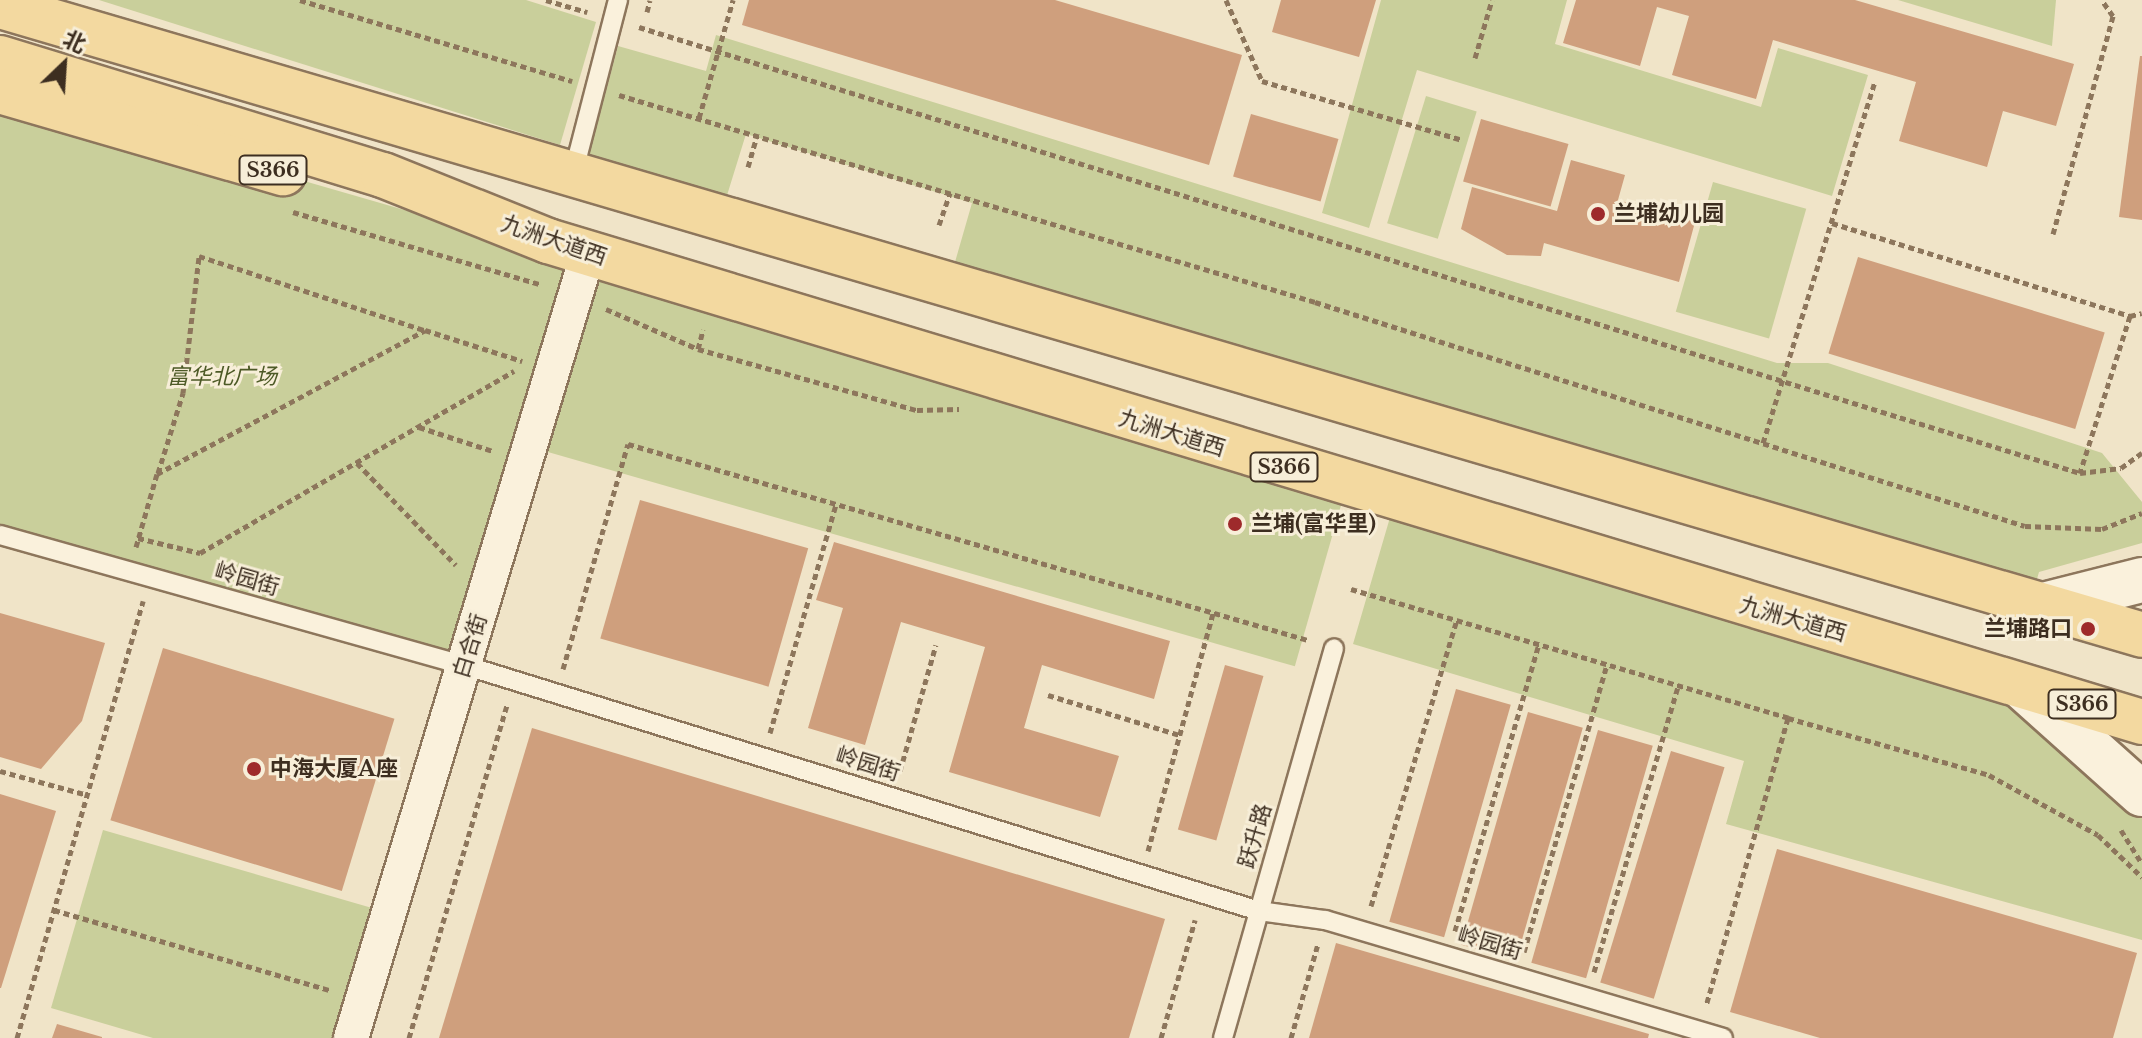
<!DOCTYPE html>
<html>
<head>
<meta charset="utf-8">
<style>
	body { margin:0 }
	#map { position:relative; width:2142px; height:1038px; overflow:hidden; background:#f0e4c8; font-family:"Libre Baskerville","Noto Sans SC",serif }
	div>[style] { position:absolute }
	.green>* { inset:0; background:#c9cf9b; transform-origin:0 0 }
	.building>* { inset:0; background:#cf9f7d; transform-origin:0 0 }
	.path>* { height:5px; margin-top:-2.5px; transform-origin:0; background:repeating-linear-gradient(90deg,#8d765c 0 6px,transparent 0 10px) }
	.roads { filter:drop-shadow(2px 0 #8d765c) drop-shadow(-2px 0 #8d765c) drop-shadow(0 2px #8d765c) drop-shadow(0 -2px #8d765c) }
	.lane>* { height:18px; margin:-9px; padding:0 9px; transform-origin:9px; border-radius:9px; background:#faf1dc }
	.street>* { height:34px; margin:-17px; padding:0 17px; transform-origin:17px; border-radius:17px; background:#faf1dc }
	.secondary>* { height:44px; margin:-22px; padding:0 22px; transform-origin:22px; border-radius:22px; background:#faf1dc }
	.primary>* { height:44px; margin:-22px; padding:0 22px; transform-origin:22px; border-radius:22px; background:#f3d9a0 }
	.dots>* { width:22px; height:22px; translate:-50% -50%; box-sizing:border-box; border:4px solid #f7eed8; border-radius:50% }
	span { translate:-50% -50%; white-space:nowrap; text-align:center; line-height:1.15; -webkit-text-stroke:6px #f7eed8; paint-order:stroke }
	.shield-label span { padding:2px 6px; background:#f7eed8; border:2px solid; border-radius:6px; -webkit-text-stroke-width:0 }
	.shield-label { font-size:20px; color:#3d2e20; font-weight:700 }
	.poi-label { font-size:22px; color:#3d2e20; font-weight:700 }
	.left { translate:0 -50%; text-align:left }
	.right { translate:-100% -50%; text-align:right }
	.street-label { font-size:22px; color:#3d2e20 }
	.park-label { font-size:22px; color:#4d5a26; font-style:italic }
	.north { position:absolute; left:24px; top:24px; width:80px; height:80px; -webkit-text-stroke:6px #f7eed8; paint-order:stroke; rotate:25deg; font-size:22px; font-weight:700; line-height:32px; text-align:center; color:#3d2e20 }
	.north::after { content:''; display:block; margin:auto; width:28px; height:36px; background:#3d2e20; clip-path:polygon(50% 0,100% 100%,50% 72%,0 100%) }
</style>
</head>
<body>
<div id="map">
	<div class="green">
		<i style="clip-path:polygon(99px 0,526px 0,596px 22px,560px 145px)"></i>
		<i style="clip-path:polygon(1381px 0,1567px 0,1555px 44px,1761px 107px,1778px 48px,1868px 75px,1832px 196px,1417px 70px,1369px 228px,1322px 213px)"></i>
		<i style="clip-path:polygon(1898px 0,2056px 0,2052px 46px)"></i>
		<i style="clip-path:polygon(716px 35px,1777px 363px,1828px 363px,2102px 453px,2142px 502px,2142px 543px,2039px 572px,2033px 593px,953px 269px,972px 203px,746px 134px,724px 205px,587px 162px,618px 46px,706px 71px)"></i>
		<i style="clip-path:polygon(0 93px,584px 262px,463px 664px,0 534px)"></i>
		<i style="left:1426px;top:96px;width:53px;height:133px;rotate:17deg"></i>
		<i style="left:1713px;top:182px;width:97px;height:135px;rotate:16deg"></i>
		<i style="left:597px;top:281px;width:777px;height:178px;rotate:16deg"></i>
		<i style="clip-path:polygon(1391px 514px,2010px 698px,2142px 816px,2142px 940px,1726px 824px,1744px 761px,1353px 644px)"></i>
		<i style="clip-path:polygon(103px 830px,372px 908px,335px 1038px,153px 1038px,51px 1008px)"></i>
	</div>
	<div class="building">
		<i style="clip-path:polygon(749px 0,1055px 0,1242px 55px,1209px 165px,742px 25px)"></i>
		<i style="clip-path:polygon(1281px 0,1376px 0,1359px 57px,1272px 32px)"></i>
		<i style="clip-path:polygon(1576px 0,1855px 0,2074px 64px,2056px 126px,2003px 111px,1987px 167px,1899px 141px,1916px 82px,1773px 40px,1756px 99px,1672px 75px,1689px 16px,1657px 7px,1640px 66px,1563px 43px)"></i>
		<i style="clip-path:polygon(2140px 56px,2142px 56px,2142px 220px,2119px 217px)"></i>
		<i style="left:1251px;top:114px;width:91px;height:65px;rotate:16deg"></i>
		<i style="left:1481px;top:119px;width:91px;height:65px;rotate:16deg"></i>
		<i style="clip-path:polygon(1571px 160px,1625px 175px,1618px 200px,1695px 222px,1679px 282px,1544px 243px,1541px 256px,1507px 255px,1461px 229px,1472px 187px,1557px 211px)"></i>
		<i style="left:1858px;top:257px;width:258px;height:101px;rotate:17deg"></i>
		<i style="left:640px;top:500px;width:175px;height:144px;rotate:16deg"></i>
		<i style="clip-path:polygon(834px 542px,1170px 641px,1154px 699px,1042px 665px,1024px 728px,1119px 756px,1100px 817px,949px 772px,985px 647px,901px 622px,865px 745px,808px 728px,843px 608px,816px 600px)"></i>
		<i style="clip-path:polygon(0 613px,105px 643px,82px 721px,41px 769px,0 757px)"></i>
		<i style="left:163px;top:648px;width:242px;height:180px;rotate:17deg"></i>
		<i style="left:1225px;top:665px;width:40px;height:171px;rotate:16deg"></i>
		<i style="left:1456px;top:689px;width:57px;height:242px;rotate:16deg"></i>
		<i style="left:1528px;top:712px;width:57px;height:242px;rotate:16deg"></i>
		<i style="clip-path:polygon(532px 728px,1165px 919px,1129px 1038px,439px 1038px)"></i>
		<i style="left:1598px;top:730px;width:57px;height:242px;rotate:16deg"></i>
		<i style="left:1671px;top:751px;width:56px;height:242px;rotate:17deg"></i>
		<i style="clip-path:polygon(0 794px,56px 811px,1px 988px,0 988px)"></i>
		<i style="clip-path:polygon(1777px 849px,2137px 953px,2113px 1038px,1820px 1038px,1730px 1012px)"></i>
		<i style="clip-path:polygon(1336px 943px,1649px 1034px,1648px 1038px,1309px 1038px)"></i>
		<i style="clip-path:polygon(57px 1024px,102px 1037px,102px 1038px,52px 1038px)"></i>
	</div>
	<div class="path">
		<i style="left:300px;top:0;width:284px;rotate:16.6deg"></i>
		<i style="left:546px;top:0;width:43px;rotate:16.3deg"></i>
		<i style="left:1226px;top:0;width:89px;rotate:66deg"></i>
		<i style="left:1262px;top:81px;width:209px;rotate:16.4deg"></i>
		<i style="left:647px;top:12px;width:12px;rotate:-76deg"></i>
		<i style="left:639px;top:27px;width:1508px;rotate:17.2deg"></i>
		<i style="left:2080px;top:473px;width:41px;rotate:-7deg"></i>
		<i style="left:2121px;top:468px;width:26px;rotate:-36deg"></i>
		<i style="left:1475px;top:58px;width:60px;rotate:-73.7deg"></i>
		<i style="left:619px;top:95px;width:726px;rotate:16.56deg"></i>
		<i style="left:1315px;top:302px;width:744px;rotate:17.51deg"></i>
		<i style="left:2025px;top:526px;width:77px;rotate:2.2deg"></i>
		<i style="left:2102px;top:529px;width:43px;rotate:-21.8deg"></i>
		<i style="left:699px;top:118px;width:123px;rotate:-73.9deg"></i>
		<i style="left:748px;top:167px;width:32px;rotate:-74deg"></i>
		<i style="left:293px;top:212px;width:257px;rotate:16.3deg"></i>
		<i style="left:1832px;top:223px;width:312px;rotate:17.3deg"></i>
		<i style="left:2130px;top:316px;width:165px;rotate:107.7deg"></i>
		<i style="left:939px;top:225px;width:34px;rotate:-71deg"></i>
		<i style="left:2053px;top:234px;width:226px;rotate:-74.6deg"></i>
		<i style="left:2113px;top:16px;width:19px;rotate:-125deg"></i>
		<i style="left:606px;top:309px;width:100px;rotate:23.5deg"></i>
		<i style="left:698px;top:349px;width:227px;rotate:15.6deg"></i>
		<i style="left:917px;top:410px;width:42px;rotate:-1.4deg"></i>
		<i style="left:2130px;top:316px;width:12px;rotate:-14deg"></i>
		<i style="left:698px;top:349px;width:20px;rotate:-75deg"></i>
		<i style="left:419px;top:427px;width:78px;rotate:18deg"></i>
		<i style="left:1763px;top:443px;width:378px;rotate:-72.8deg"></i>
		<i style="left:357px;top:463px;width:142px;rotate:45.9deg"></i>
		<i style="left:158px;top:473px;width:84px;rotate:-72.6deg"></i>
		<i style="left:183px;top:393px;width:138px;rotate:-83.3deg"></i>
		<i style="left:199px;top:256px;width:237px;rotate:18.2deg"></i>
		<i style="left:138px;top:538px;width:64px;rotate:13.6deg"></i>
		<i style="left:200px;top:553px;width:363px;rotate:-30.1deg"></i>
		<i style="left:136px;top:547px;width:76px;rotate:-74deg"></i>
		<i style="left:157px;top:474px;width:304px;rotate:-28.2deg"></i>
		<i style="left:425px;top:330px;width:102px;rotate:17.7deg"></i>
		<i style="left:1351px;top:589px;width:456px;rotate:16.4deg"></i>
		<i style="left:1788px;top:718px;width:298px;rotate:105.9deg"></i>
		<i style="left:563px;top:669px;width:234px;rotate:-73.9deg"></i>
		<i style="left:628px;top:444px;width:708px;rotate:16.08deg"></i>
		<i style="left:1048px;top:695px;width:138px;rotate:16.9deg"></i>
		<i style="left:1788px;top:718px;width:209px;rotate:15.8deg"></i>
		<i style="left:1989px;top:775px;width:124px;rotate:28.8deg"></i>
		<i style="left:2098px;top:835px;width:61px;rotate:43.7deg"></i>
		<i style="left:770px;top:733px;width:238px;rotate:-73.9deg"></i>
		<i style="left:0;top:771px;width:91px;rotate:15.3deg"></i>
		<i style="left:900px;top:771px;width:131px;rotate:-74.1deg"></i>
		<i style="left:2121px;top:830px;width:39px;rotate:58deg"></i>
		<i style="left:1148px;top:851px;width:247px;rotate:-74.7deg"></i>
		<i style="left:1371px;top:906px;width:299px;rotate:-73.3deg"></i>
		<i style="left:54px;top:910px;width:287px;rotate:16.2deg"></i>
		<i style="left:1455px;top:931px;width:299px;rotate:-73.7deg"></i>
		<i style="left:1524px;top:952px;width:299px;rotate:-73.9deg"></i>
		<i style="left:1594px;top:972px;width:298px;rotate:-73.6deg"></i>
		<i style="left:17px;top:1038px;width:455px;rotate:-73.9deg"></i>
		<i style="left:409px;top:1038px;width:348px;rotate:-73.6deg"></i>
		<i style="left:1161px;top:1038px;width:123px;rotate:-73.9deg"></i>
		<i style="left:1291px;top:1038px;width:98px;rotate:-74deg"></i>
	</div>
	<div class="roads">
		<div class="lane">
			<i style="left:574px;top:170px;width:176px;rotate:-75.5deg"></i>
			<i style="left:0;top:535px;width:482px;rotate:15.7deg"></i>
			<i style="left:464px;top:665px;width:832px;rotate:17.19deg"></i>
			<i style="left:1259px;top:911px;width:67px;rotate:7.8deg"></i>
			<i style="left:1325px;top:920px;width:415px;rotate:16.5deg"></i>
			<i style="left:1223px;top:1038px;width:405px;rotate:-74.1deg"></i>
		</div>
		<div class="street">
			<i style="left:351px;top:1038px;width:820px;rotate:-73.2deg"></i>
		</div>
		<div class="secondary">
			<i style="left:2043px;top:605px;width:102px;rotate:-14.2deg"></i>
			<i style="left:2021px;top:686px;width:162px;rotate:41.8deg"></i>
		</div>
		<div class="primary">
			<i style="left:0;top:6px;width:2232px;rotate:16.36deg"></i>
			<i style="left:0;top:58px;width:400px;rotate:17deg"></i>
			<i style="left:383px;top:175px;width:178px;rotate:21.8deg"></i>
			<i style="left:548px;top:241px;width:1665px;rotate:16.79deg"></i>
			<i style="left:0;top:91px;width:295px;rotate:16.2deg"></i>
		</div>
	</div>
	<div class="dots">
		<i style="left:1598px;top:214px;background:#9e2a2b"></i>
		<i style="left:1235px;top:524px;background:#9e2a2b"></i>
		<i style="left:2088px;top:629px;background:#9e2a2b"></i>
		<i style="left:254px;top:769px;background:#9e2a2b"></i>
	</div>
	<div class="shield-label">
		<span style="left:273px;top:170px">S366</span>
		<span style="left:1284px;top:467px">S366</span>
		<span style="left:2082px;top:704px">S366</span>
	</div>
	<div class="poi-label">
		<span class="left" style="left:1614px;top:214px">兰埔幼儿园</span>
		<span class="left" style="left:1251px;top:524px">兰埔(富华里)</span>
		<span class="right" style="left:2072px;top:629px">兰埔路口</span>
		<span class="left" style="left:270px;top:769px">中海大厦A座</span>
	</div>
	<div class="street-label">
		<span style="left:554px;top:240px;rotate:19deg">九洲大道西</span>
		<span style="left:1172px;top:433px;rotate:17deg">九洲大道西</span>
		<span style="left:247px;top:579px;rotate:16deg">岭园街</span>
		<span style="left:1793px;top:619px;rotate:16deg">九洲大道西</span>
		<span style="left:470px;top:646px;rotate:-73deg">白合街</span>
		<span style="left:868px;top:764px;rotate:17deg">岭园街</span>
		<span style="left:1255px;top:836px;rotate:-74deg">跃升路</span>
		<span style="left:1490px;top:943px;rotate:16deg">岭园街</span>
	</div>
	<div class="park-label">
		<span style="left:222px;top:377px">富华北广场</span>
	</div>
	<div class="north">北</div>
</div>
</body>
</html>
